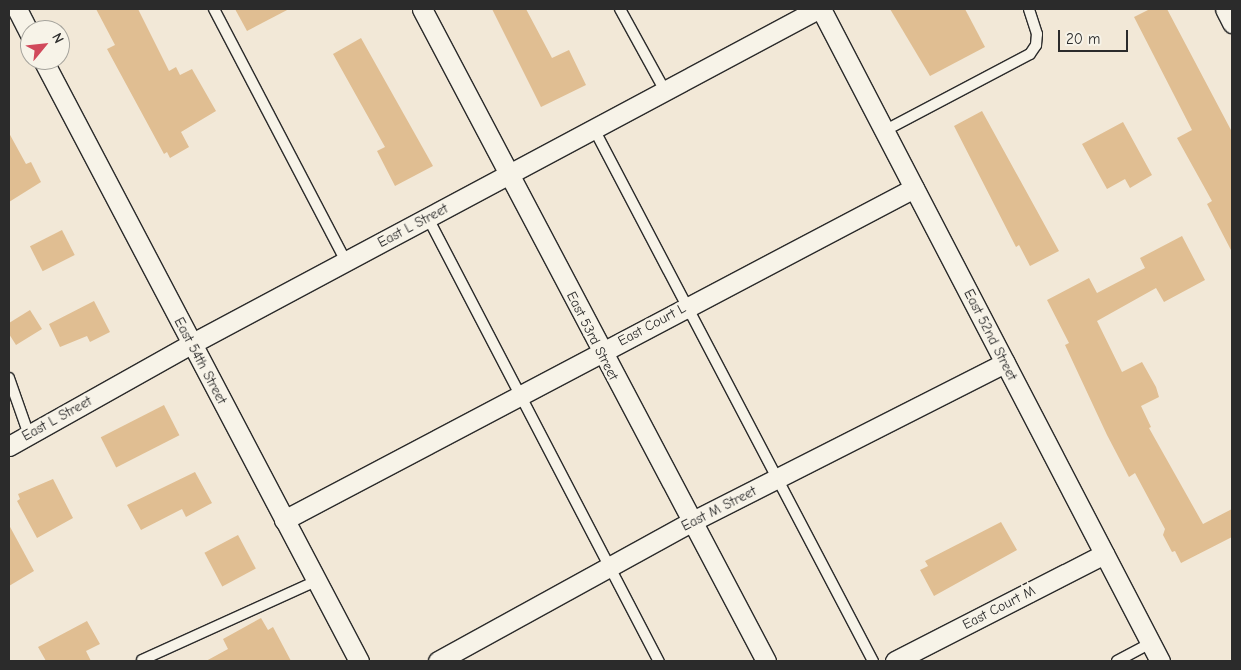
<!DOCTYPE html>
<html>
<head>
<meta charset="utf-8">
<style>
	body { margin:0 }
	#map { position:relative; width:1241px; height:670px; overflow:hidden; background:#f2e8d7; font-family:"Comic Neue",sans-serif }
	div>[style] { position:absolute }
	.building>* { inset:0; background:#e0be92; transform-origin:0 0 }
	.roads { filter:drop-shadow(1px 0 #2b2b2b) drop-shadow(-1px 0 #2b2b2b) drop-shadow(0 1px #2b2b2b) drop-shadow(0 -1px #2b2b2b) }
	.lane>* { height:10px; margin:-5px; padding:0 5px; transform-origin:5px; border-radius:5px; background:#f7f3e8 }
	.street>* { height:19px; margin:-9.5px; padding:0 9.5px; transform-origin:9.5px; border-radius:9.5px; background:#f7f3e8 }
	span { translate:-50% -50%; white-space:nowrap; text-align:center; line-height:1.15; -webkit-text-stroke:5px #f7f3e8; paint-order:stroke }
	.street-label { font-size:14px; color:#2b2b2b }
	.frame { position:absolute; inset:0; border:10px solid #2b2b2b; pointer-events:none }
	.north { position:absolute; left:20px; top:20px; width:50px; height:50px; box-sizing:border-box; background:#f7f3e8; border:1px solid #a5a39c; border-radius:50%; rotate:62deg; font-size:14px; font-weight:700; line-height:20px; text-align:center; color:#2b2b2b }
	.north::after { content:''; display:block; margin:auto; width:18px; height:22px; background:#d1495b; clip-path:polygon(50% 0,100% 100%,50% 72%,0 100%) }
	.scale { position:absolute; left:1058px; top:30px; width:70px; height:22px; box-sizing:border-box; border:2px solid #2b2b2b; border-top:0; padding-left:6px; font-size:15px; line-height:18px; white-space:nowrap; color:#2b2b2b; -webkit-text-stroke:4px #f7f3e8; paint-order:stroke }
</style>
</head>
<body>
<div id="map">
	<div class="building">
		<i style="clip-path:polygon(96px 9px,138px 9px,169px 71px,176px 67px,180px 75px,192px 69px,216px 111px,181px 132px,189px 147px,170px 158px,167px 152px,164px 154px,107px 49px,115px 45px)"></i>
		<i style="clip-path:polygon(235px 9px,289px 9px,247px 31px)"></i>
		<i style="clip-path:polygon(492px 9px,526px 9px,552px 58px,569px 50px,586px 85px,541px 107px)"></i>
		<i style="clip-path:polygon(890px 9px,965px 9px,985px 47px,930px 76px)"></i>
		<i style="clip-path:polygon(1150px 9px,1167px 9px,1232px 132px,1232px 252px,1207px 204px,1212px 201px,1177px 138px,1192px 130px,1134px 17px)"></i>
		<i style="clip-path:polygon(361px 38px,433px 166px,395px 186px,377px 151px,385px 147px,333px 54px)"></i>
		<i style="clip-path:polygon(982px 111px,1059px 251px,1030px 266px,1019px 245px,1016px 247px,954px 126px)"></i>
		<i style="clip-path:polygon(1123px 122px,1152px 175px,1130px 188px,1125px 179px,1107px 189px,1082px 144px)"></i>
		<i style="clip-path:polygon(9px 133px,26px 164px,31px 162px,41px 182px,9px 202px)"></i>
		<i style="left:62px;top:230px;width:28px;height:36px;rotate:63deg"></i>
		<i style="clip-path:polygon(1182px 236px,1205px 280px,1164px 302px,1156px 288px,1097px 321px,1122px 372px,1142px 362px,1156px 387px,1159px 397px,1141px 406px,1151px 427px,1149px 428px,1203px 524px,1232px 509px,1232px 537px,1181px 563px,1175px 551px,1172px 552px,1163px 535px,1165px 529px,1135px 473px,1129px 477px,1107px 435px,1065px 345px,1069px 343px,1047px 300px,1089px 278px,1097px 293px,1145px 268px,1140px 258px)"></i>
		<i style="clip-path:polygon(94px 301px,110px 332px,90px 342px,87px 336px,60px 347px,49px 324px)"></i>
		<i style="clip-path:polygon(30px 310px,42px 329px,16px 345px,9px 334px,9px 323px)"></i>
		<i style="left:164px;top:405px;width:34px;height:71px;rotate:63deg"></i>
		<i style="clip-path:polygon(195px 472px,212px 503px,186px 517px,182px 509px,141px 530px,127px 505px)"></i>
		<i style="clip-path:polygon(53px 479px,73px 518px,37px 538px,17px 501px,20px 499px,18px 494px)"></i>
		<i style="clip-path:polygon(1001px 522px,1017px 550px,934px 596px,920px 570px,928px 566px,925px 561px)"></i>
		<i style="clip-path:polygon(9px 525px,34px 571px,9px 586px)"></i>
		<i style="left:238px;top:535px;width:38px;height:38px;rotate:62deg"></i>
		<i style="clip-path:polygon(261px 618px,268px 630px,273px 627px,291px 661px,206px 661px,228px 649px,223px 639px)"></i>
		<i style="clip-path:polygon(87px 621px,100px 644px,86px 651px,91px 661px,46px 661px,38px 647px)"></i>
	</div>
	<div class="roads">
		<div class="lane">
			<i style="left:214px;top:9px;width:285px;rotate:62.4deg"></i>
			<i style="left:620px;top:9px;width:94px;rotate:61.2deg"></i>
			<i style="left:594px;top:129px;width:601px;rotate:62.33deg"></i>
			<i style="left:884px;top:131px;width:165px;rotate:-27.8deg"></i>
			<i style="left:1030px;top:54px;width:11px;rotate:-56deg"></i>
			<i style="left:1036px;top:45px;width:11px;rotate:-85deg"></i>
			<i style="left:1037px;top:34px;width:26px;rotate:-108deg"></i>
			<i style="left:428px;top:218px;width:500px;rotate:62.5deg"></i>
			<i style="left:9px;top:378px;width:60px;rotate:70.7deg"></i>
			<i style="left:142px;top:660px;width:191px;rotate:-24.4deg"></i>
			<i style="left:1117px;top:661px;width:38px;rotate:-28deg"></i>
		</div>
		<div class="street">
			<i style="left:17px;top:9px;width:29px;rotate:63deg"></i>
			<i style="left:422px;top:9px;width:737px;rotate:62.18deg"></i>
			<i style="left:821px;top:9px;width:735px;rotate:62.53deg"></i>
			<i style="left:1225px;top:9px;width:16px;rotate:63deg"></i>
			<i style="left:43px;top:60px;width:679px;rotate:62.27deg"></i>
			<i style="left:9px;top:446px;width:209px;rotate:-29.3deg"></i>
			<i style="left:191px;top:344px;width:711px;rotate:-28.12deg"></i>
			<i style="left:284px;top:520px;width:712px;rotate:-27.79deg"></i>
			<i style="left:438px;top:661px;width:289px;rotate:-28.8deg"></i>
			<i style="left:691px;top:522px;width:352px;rotate:-26.9deg"></i>
			<i style="left:895px;top:661px;width:235px;rotate:-27.1deg"></i>
		</div>
	</div>
	<div class="street-label">
		<span style="left:413px;top:226px;rotate:-28deg">East L Street</span>
		<span style="left:652px;top:325px;rotate:-28deg">East Court L</span>
		<span style="left:990px;top:335px;rotate:63deg">East 52nd Street</span>
		<span style="left:592px;top:336px;rotate:63deg">East 53rd Street</span>
		<span style="left:200px;top:361px;rotate:62deg">East 54th Street</span>
		<span style="left:57px;top:419px;rotate:-29deg">East L Street</span>
		<span style="left:719px;top:509px;rotate:-27deg">East M Street</span>
		<span style="left:999px;top:608px;rotate:-27deg">East Court M</span>
	</div>
	<div class="frame"></div>
	<div class="north">N</div>
	<div class="scale">20 m</div>
</div>
</body>
</html>
